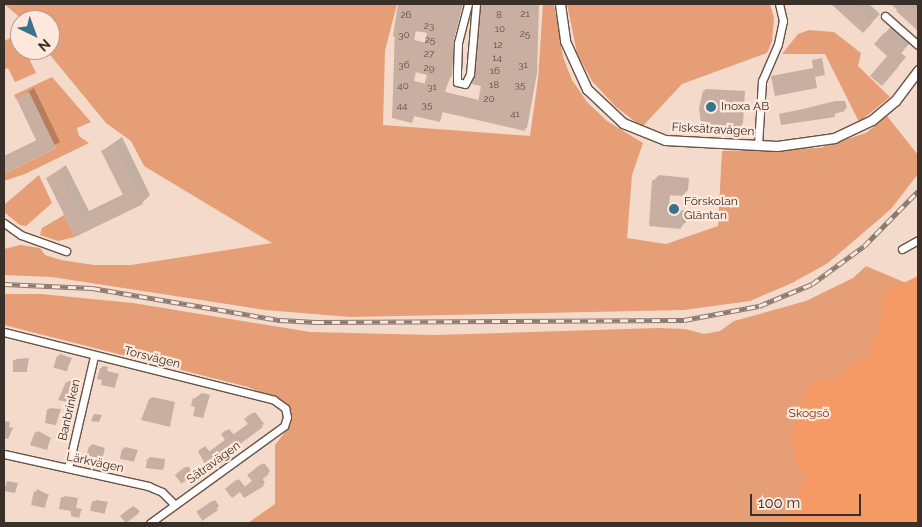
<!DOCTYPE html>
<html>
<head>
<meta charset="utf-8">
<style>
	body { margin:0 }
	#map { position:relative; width:922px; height:527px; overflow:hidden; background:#f4dacb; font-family:Raleway,sans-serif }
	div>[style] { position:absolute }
	.green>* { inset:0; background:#e59e76 }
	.water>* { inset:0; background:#f59a64 }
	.shadow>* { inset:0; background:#0003 }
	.building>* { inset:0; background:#c8afa1; transform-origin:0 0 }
	.roads { filter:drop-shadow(1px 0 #685246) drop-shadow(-1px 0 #685246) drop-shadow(0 1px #685246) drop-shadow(0 -1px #685246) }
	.minor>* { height:7px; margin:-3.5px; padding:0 3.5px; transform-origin:3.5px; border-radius:3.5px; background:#fff }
	.tertiary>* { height:9px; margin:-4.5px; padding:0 4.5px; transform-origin:4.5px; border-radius:4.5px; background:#fff }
	.rail>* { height:4.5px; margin-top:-2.25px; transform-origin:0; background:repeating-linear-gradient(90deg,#fee8dc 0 8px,#8c7b71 0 16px); box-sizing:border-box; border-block:1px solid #8c7b71 }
	.dots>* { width:14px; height:14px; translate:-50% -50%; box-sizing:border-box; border:2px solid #fee8dc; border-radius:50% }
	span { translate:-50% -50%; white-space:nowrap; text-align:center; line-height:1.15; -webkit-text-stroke:4.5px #fee8dc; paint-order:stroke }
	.number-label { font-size:10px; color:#5e5048 }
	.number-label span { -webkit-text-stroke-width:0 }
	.poi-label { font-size:12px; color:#3a302a }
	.left { translate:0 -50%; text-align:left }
	.street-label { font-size:12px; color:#3a302a }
	.park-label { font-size:12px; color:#6e340b }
	.frame { position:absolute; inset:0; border:5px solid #3a302a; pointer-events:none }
	.north { position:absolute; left:10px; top:10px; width:50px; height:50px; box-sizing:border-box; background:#fee8dc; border:1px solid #b09e95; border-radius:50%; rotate:138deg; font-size:14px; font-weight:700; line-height:20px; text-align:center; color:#3a302a }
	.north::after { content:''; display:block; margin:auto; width:18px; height:22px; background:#3a728c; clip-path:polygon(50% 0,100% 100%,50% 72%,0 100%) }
	.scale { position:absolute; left:750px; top:494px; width:111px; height:22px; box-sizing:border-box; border:2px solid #3a302a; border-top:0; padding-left:6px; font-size:15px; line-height:18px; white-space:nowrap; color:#3a302a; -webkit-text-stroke:4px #fee8dc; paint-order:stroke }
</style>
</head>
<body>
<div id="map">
	<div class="green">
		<i style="clip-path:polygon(4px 4px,397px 4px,385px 51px,383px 125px,530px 136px,538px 79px,543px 4px,554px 4px,563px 57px,572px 80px,587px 102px,607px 121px,643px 143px,632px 175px,627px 238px,666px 244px,718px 226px,722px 151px,820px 148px,866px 133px,887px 116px,918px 155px,918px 174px,891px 209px,828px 263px,792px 283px,750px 301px,684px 310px,350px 317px,265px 310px,52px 277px,4px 275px,4px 249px,20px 245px,40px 248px,45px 255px,61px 260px,94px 265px,131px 265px,272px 243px,144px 166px,131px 141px,106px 123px,46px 50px,50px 50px,50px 20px,23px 20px)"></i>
		<i style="clip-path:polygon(567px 4px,770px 4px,774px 18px,772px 41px,767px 53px,682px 84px,642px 127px,615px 106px,592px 81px,577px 53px)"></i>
		<i style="clip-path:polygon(809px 30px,834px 32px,861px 53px,858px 66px,890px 97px,859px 122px,825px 54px,782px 54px,798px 34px)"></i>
		<i style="clip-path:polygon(18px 34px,20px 50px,25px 50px,36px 73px,15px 82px,8px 68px,4px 70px,4px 41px)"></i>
		<i style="clip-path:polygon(52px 77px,91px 122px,77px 128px,79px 136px,89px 143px,25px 174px,4px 181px,4px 174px,56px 148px,29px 93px,16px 99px,14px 95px)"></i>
		<i style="clip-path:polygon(39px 175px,52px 203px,26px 226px,20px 225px,4px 212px,4px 205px)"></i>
		<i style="clip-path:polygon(64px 215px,75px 237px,58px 241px,40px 235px,42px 228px)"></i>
		<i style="clip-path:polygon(866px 266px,918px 288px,918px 523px,248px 523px,275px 504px,275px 445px,286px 431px,291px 417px,286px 403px,248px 387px,4px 325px,4px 294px,41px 294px,133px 303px,310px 332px,434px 335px,658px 328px,685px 329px,704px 334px,720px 331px,734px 321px,806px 301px,853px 278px)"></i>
	</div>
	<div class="water">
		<i style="clip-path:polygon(918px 276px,918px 523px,775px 523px,785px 519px,803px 481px,805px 475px,798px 466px,791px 437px,794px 424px,805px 414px,802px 399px,807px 389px,815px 382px,835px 379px,849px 366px,869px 355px,879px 329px,882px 301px,889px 290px)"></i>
	</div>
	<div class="shadow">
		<i style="clip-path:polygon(evenodd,400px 4px,463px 4px,454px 39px,452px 76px,448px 78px,445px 92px,479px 100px,483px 85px,473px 83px,482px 4px,539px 4px,537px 73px,527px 128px,443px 111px,440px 121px,415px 115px,412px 121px,393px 117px,395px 26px,400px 4px,416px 30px,428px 32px,426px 43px,414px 40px,416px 30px,400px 4px,416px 71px,428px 74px,426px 84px,414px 81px,416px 71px)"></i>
		<i style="clip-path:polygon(833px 4px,869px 4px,880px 14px,863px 31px)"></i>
		<i style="clip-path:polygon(891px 4px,918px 4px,918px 30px)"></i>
		<i style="clip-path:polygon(892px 26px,911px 42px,901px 53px,906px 57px,890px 76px,884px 34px)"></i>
		<i style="clip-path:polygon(34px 88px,60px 142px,4px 172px,4px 156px,37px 140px,17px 99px)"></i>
		<i style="clip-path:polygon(706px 89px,745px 91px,743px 123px,741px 126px,704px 91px)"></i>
		<i style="clip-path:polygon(835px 101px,845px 101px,847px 108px,836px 112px,834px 116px,780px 115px)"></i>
		<i style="clip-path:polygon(122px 137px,150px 195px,142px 203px,75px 235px,47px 178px,66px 165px,89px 211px,124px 194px,102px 151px)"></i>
		<i style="clip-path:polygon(659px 175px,689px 178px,688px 190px,683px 195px,670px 194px,669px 209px,687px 211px,686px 222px,681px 227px,650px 225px,654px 180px)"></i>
		<i style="clip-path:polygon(60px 354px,72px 358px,66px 371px,58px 356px)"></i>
		<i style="clip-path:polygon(29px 358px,27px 370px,14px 361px,16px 359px)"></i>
		<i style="clip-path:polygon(103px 366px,108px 367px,107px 371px,119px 374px,114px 387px,101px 368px)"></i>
		<i style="clip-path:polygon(69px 381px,76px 382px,72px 401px,67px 383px)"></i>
		<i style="clip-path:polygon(202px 393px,210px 395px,203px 417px,194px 399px)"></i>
		<i style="clip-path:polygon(152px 397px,175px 402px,170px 425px,150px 399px)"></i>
		<i style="clip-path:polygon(50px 408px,61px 409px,55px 423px,48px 410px)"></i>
		<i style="clip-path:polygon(255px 412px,264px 424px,208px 466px,200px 451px,205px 446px,210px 452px,226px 439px,225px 432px,229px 429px,234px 435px,249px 424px,248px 417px)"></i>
		<i style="clip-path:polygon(94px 414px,102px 415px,99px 422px,91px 421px)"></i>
		<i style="clip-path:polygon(4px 421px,10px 422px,9px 427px,13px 428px,8px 439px,4px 438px)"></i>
		<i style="clip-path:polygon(38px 431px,51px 438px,46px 449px,36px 433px)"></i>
		<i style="clip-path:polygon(92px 444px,105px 448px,100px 459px,90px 447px)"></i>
		<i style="clip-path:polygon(125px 447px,138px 450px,134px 461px,123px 449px)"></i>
		<i style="clip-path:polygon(150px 457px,165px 459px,164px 468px,162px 470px,148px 459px)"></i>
		<i style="clip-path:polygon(264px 463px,270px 471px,262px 478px,265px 483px,259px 488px,240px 490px,229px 487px,239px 479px,245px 487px,254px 481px,251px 473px)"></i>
		<i style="clip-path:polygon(188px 466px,193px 473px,183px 482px,179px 473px)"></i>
		<i style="clip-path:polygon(7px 481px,18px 483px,15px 493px,4px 491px)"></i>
		<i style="clip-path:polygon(37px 489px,49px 495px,44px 507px,32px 504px)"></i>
		<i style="clip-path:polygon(65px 496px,78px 498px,76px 508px,82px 509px,79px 516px,63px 498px)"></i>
		<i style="clip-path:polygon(96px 500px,108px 502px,104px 513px,94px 502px)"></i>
		<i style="clip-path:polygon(215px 500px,219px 506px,203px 519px,200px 510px)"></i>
		<i style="clip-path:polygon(133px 506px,140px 511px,127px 522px,122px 516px)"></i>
	</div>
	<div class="building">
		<i style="clip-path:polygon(evenodd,398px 4px,462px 4px,453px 42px,452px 73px,444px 94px,478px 102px,481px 86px,472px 84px,481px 4px,538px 5px,537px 56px,525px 131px,442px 112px,440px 122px,414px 116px,412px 123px,392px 118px,395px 37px,393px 36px,398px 4px,415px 31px,427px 33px,424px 45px,412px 42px,415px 31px,398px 4px,415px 72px,427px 75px,424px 86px,413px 83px,415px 72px)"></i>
		<i style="clip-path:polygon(831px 4px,853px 4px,873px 22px,863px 33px)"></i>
		<i style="clip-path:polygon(903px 4px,909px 4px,918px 12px,918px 31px,896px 11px)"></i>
		<i style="clip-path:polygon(884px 33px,904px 50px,894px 62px,899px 66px,882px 86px,870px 76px,887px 56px,874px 44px)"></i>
		<i style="clip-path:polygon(822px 58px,825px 75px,815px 77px,817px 88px,775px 96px,771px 76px,813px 68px,812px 60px)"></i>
		<i style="clip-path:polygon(703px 91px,743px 93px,741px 127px,701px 124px,699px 109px)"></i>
		<i style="clip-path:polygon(29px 92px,56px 148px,4px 174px,4px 158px,37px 142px,16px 98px)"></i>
		<i style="clip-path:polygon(832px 103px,843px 103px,845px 111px,834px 114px,835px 117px,781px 125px,779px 114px)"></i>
		<i style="clip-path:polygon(114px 144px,143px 204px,75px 237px,46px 178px,58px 171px,81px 218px,124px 197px,101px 151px)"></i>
		<i style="clip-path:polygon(652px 180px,685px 182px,684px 196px,666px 195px,664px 214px,682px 215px,681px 229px,649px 226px)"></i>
		<i style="left:57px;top:356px;width:14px;height:12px;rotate:17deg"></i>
		<i style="left:13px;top:360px;width:14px;height:12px"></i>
		<i style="clip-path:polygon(100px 368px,106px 369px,105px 373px,117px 376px,115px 388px,101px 385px,102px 380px,97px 379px)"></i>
		<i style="clip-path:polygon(66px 382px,77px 385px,73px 403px,58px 400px)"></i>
		<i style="clip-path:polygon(199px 395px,209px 397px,203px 418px,193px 416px,195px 407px,191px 406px,193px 398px,198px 400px)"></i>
		<i style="clip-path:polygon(149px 399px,173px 404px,170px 427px,141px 420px)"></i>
		<i style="clip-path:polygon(47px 409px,60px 411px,56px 425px,45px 423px)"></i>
		<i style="clip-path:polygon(252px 413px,263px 427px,207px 468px,198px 451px,202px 448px,207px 453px,225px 440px,221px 434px,226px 430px,231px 436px,248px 424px,244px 419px)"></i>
		<i style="clip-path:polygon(35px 432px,50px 440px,47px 450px,30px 445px)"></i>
		<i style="left:89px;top:446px;width:16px;height:10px;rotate:15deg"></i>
		<i style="left:122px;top:449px;width:14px;height:10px;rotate:12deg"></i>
		<i style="left:147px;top:459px;width:17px;height:9px;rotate:7deg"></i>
		<i style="clip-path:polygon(261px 464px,269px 474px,260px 481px,264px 486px,244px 498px,240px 492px,232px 498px,225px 489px,236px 480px,243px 488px,252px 481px,247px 475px)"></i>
		<i style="left:185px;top:467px;width:11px;height:13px;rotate:52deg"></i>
		<i style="clip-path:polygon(34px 491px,47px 498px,45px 508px,31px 505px)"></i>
		<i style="clip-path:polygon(61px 497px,76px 500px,74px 510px,81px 511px,79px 518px,71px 516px,71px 511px,59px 509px)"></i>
		<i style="left:92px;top:501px;width:15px;height:10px;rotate:11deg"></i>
		<i style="left:212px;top:501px;width:11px;height:19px;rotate:56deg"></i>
		<i style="clip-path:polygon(130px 508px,139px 513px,126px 523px,120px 516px)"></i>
	</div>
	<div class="roads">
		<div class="minor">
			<i style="left:468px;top:4px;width:40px;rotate:104.4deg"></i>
			<i style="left:458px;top:43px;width:26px;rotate:92deg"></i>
			<i style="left:457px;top:69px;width:13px;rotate:90deg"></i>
			<i style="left:457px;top:82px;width:8px;rotate:14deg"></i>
			<i style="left:465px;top:84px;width:11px;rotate:-63deg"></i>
			<i style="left:470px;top:74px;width:70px;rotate:-85.1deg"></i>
			<i style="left:885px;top:16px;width:44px;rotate:41.3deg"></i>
			<i style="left:758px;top:145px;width:64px;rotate:-86.4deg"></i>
			<i style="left:762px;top:81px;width:40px;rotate:-66.6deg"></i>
			<i style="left:778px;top:44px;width:24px;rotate:-78deg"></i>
			<i style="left:783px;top:21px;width:17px;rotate:-103deg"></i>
			<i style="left:4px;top:223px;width:21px;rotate:35deg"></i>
			<i style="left:21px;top:235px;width:48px;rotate:19.6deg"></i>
			<i style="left:902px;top:249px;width:18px;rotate:-29deg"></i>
			<i style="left:4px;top:332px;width:278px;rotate:14.1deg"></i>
			<i style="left:274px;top:400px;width:14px;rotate:36deg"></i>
			<i style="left:285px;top:408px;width:9px;rotate:77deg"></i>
			<i style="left:287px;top:417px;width:9px;rotate:108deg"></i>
			<i style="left:284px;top:426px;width:165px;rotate:144.1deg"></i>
			<i style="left:4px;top:454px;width:148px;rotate:12.5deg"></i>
			<i style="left:148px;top:486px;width:15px;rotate:23deg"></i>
			<i style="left:162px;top:492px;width:18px;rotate:45deg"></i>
			<i style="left:68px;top:468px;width:115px;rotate:-76.9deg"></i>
		</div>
		<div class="tertiary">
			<i style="left:560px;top:4px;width:37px;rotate:82deg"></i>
			<i style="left:565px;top:41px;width:53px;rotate:65.4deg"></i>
			<i style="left:587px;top:89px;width:50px;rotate:43.4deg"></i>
			<i style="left:623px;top:123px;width:45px;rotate:22deg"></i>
			<i style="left:665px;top:140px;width:112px;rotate:3.1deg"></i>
			<i style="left:777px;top:146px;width:58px;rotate:-8deg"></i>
			<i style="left:834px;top:138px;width:42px;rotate:-25.3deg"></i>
			<i style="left:872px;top:120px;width:30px;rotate:-40deg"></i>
			<i style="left:895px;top:101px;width:39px;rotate:-53deg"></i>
		</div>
	</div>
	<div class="rail">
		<i style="left:4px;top:284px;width:88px;rotate:2.6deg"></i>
		<i style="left:92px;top:288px;width:191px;rotate:9.7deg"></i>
		<i style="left:280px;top:320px;width:36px;rotate:3deg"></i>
		<i style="left:316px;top:322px;width:368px;rotate:-0.3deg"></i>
		<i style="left:684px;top:320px;width:76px;rotate:-10.6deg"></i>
		<i style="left:759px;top:306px;width:57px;rotate:-22.5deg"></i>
		<i style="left:812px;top:284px;width:64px;rotate:-36.2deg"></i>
		<i style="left:864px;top:246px;width:77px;rotate:-45.5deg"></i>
	</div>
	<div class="dots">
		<i style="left:711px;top:107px;background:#3a728c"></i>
		<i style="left:674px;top:209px;background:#3a728c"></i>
	</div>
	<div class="number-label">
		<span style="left:525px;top:14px">21</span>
		<span style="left:406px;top:15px">26</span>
		<span style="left:499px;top:15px">8</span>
		<span style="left:429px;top:26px">23</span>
		<span style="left:500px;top:29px">10</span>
		<span style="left:525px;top:34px">25</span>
		<span style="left:404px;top:35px">30</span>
		<span style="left:430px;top:40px">25</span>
		<span style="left:498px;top:45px">12</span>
		<span style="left:429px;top:54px">27</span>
		<span style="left:497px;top:58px">14</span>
		<span style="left:404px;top:65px">36</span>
		<span style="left:523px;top:65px">31</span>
		<span style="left:429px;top:68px">29</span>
		<span style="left:495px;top:71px">16</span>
		<span style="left:494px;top:85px">18</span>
		<span style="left:520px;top:85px">35</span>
		<span style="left:403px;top:86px">40</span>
		<span style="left:432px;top:87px">31</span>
		<span style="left:489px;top:99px">20</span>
		<span style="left:427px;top:105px">35</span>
		<span style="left:402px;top:106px">44</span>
		<span style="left:515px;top:114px">41</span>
	</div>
	<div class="poi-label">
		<span class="left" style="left:721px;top:107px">Inoxa AB</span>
		<span class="left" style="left:684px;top:209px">Förskolan<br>Gläntan</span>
	</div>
	<div class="street-label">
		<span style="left:713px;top:130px;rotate:3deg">Fisksätravägen</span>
		<span style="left:152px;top:358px;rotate:14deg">Torsvägen</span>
		<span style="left:70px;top:410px;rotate:-77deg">Banbrinken</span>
		<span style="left:95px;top:463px;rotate:12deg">Lärkvägen</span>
		<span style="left:214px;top:463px;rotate:-36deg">Sätravägen</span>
	</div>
	<div class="park-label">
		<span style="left:809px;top:414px">Skogsö</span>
	</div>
	<div class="frame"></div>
	<div class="north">N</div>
	<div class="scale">100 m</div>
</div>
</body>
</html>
